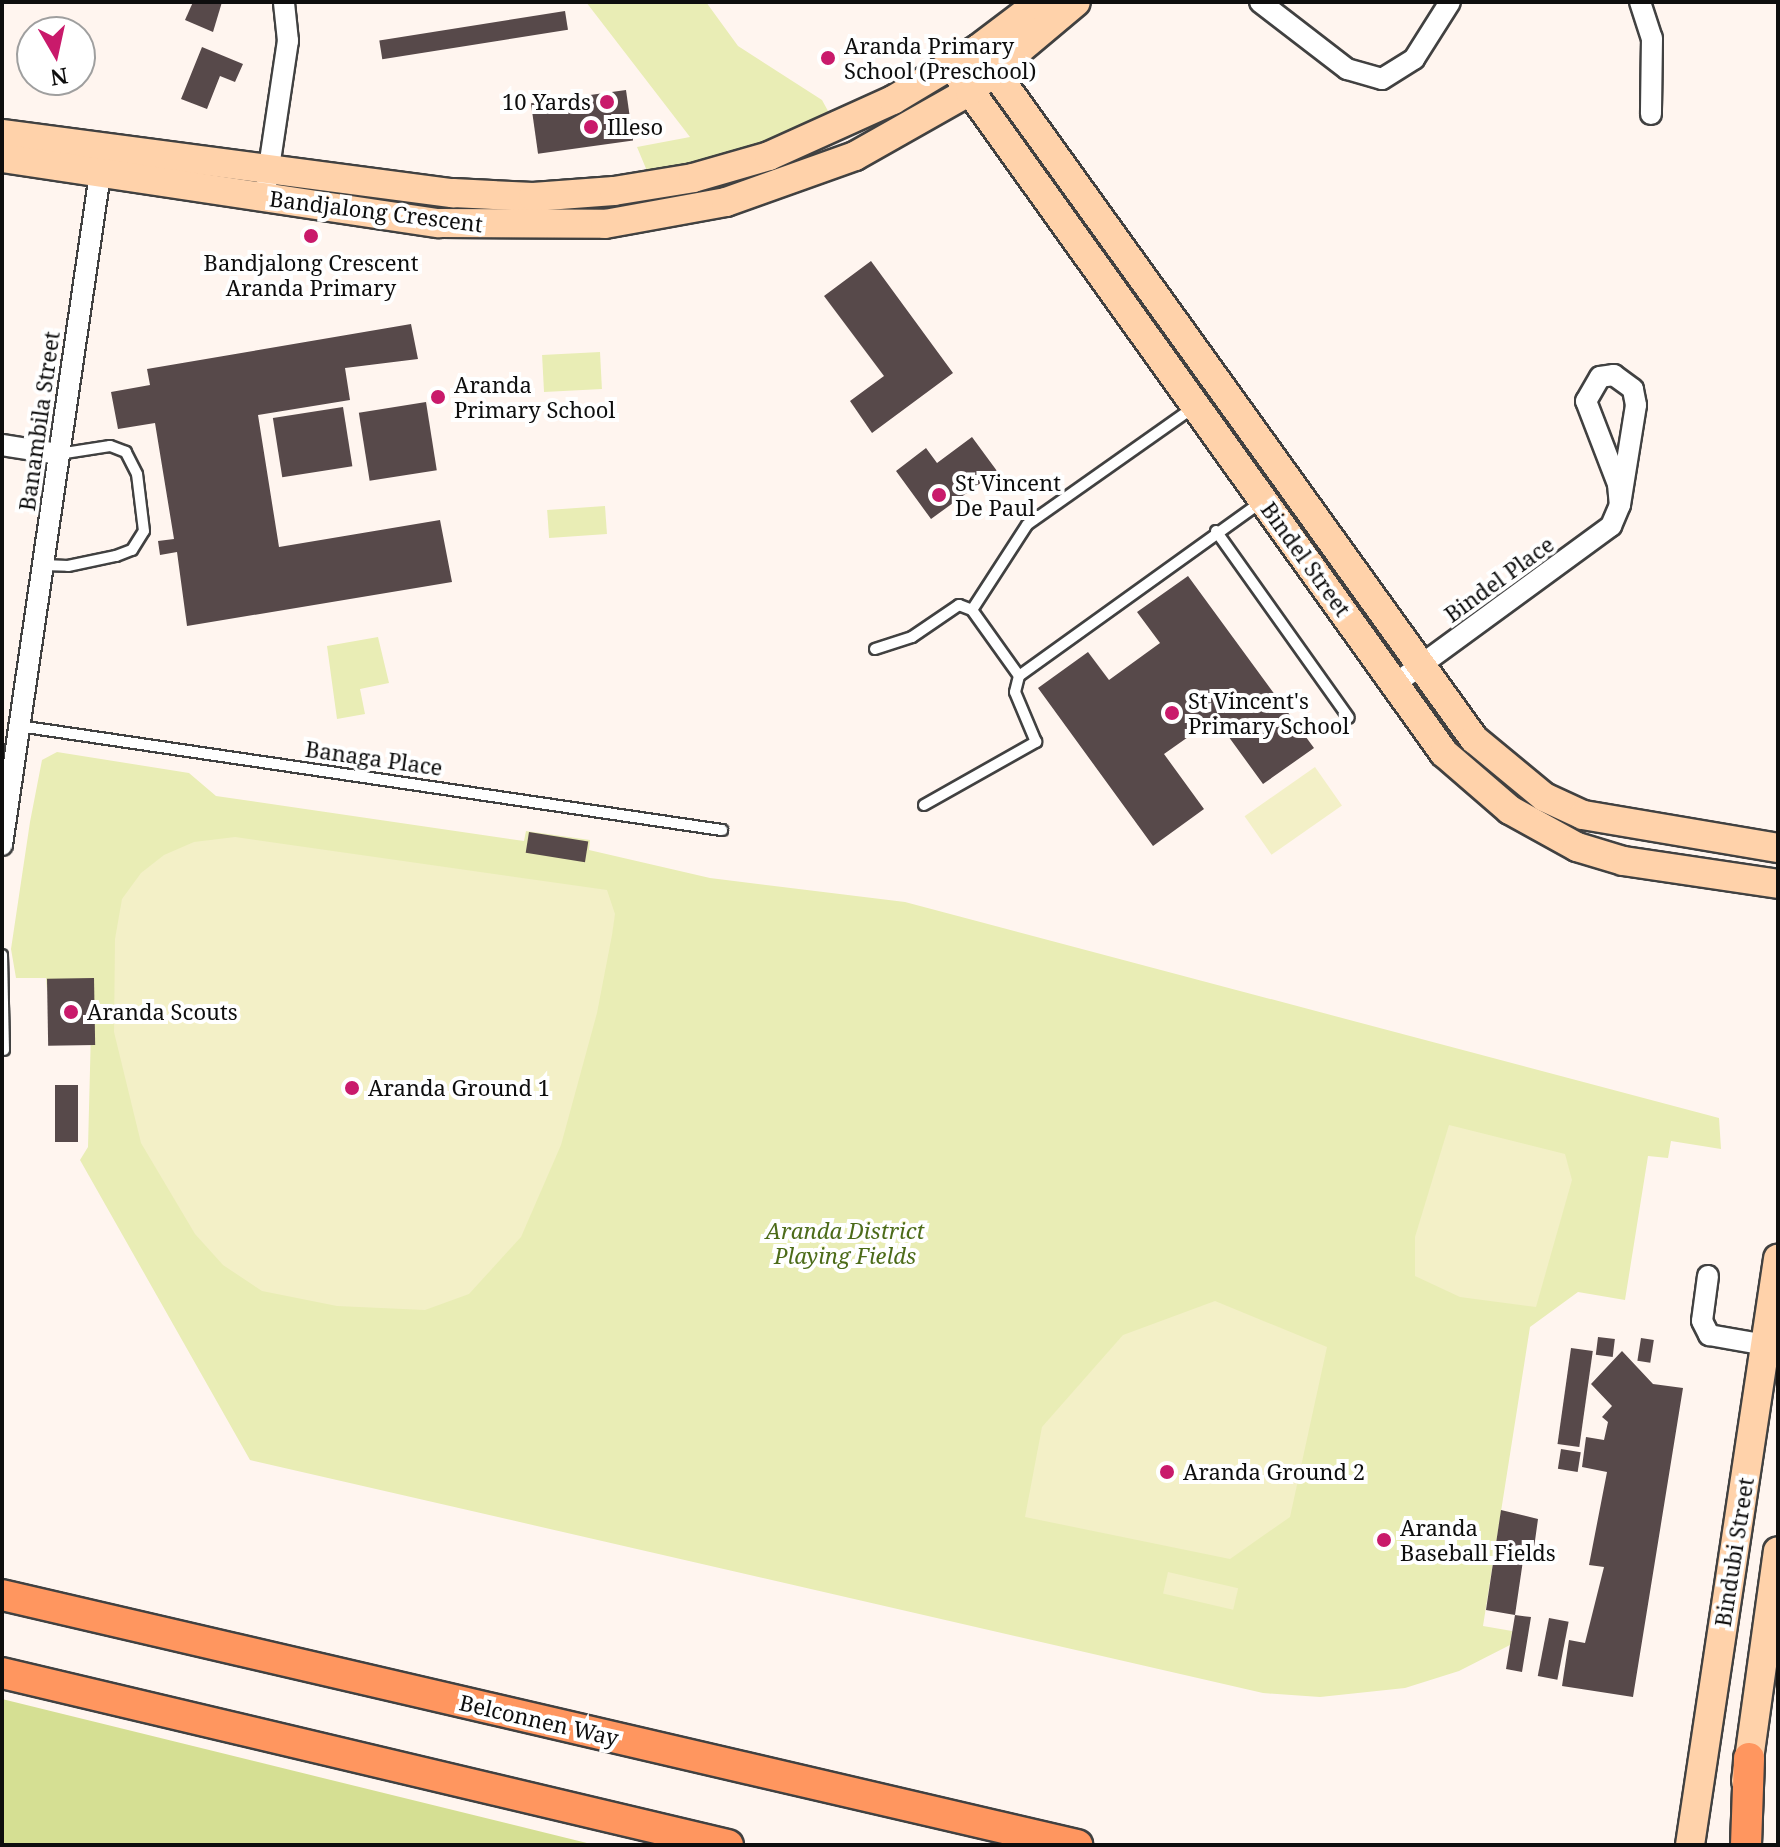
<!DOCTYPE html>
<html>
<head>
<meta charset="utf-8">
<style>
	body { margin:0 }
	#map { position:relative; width:1780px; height:1847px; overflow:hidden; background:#fff5ef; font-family:"Noto Serif",serif }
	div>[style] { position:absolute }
	.green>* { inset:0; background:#e9edb5; transform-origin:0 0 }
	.forest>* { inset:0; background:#d5df93 }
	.pitch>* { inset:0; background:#f3f0c7; transform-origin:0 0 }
	.building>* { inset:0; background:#57494a; transform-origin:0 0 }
	.roads { filter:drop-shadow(2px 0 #414141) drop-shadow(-2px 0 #414141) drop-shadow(0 2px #414141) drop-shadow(0 -2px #414141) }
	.lane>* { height:10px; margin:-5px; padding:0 5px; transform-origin:5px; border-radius:5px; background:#fff }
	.street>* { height:20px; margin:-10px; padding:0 10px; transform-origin:10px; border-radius:10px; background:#fff }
	.secondary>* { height:28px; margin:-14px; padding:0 14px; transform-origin:14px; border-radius:14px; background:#ffd2aa }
	.primary>* { height:30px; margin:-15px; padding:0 15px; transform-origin:15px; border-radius:15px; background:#ff965f }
	.dots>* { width:22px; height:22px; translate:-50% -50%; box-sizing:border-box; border:4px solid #fff; border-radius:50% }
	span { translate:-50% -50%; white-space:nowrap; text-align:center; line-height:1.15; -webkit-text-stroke:8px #fff; paint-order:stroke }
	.poi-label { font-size:22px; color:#0e0e0e }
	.left { translate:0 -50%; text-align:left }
	.right { translate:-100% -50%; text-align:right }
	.street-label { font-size:22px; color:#0e0e0e }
	.park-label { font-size:22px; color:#4c6b19; font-style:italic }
	.frame { position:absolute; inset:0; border:4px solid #0e0e0e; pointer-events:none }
	.north { position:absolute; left:16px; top:16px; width:80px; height:80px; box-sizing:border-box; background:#fff; border:2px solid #9f9f9f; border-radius:50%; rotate:171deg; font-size:22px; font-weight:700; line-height:32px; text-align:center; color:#0e0e0e }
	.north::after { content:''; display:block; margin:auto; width:28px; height:36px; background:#c91a6b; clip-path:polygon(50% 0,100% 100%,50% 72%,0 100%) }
</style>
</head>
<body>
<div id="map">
	<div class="green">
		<i style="clip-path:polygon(586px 2px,706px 2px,738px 46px,822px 100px,834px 122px,706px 160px,647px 171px,637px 147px,690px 137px)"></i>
		<i style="left:600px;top:352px;width:37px;height:58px;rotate:87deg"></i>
		<i style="left:605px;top:506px;width:28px;height:58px;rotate:86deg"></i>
		<i style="clip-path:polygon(378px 637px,389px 683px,360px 689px,365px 714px,337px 719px,327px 646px)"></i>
		<i style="clip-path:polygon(57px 752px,189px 773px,216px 796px,524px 841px,526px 831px,590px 840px,589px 850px,710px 878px,905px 902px,1719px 1118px,1721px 1149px,1671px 1141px,1668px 1158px,1648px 1156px,1625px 1300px,1578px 1292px,1530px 1327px,1483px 1626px,1512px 1631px,1510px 1645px,1459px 1671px,1405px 1688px,1320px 1697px,1263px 1693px,250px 1460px,80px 1160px,88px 1147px,92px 991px,47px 990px,46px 978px,16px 978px,11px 949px,30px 822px,42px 760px)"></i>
	</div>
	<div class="forest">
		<i style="clip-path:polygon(2px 1699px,595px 1845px,2px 1845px)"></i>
	</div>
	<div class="pitch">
		<i style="left:1315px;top:767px;width:47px;height:86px;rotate:55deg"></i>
		<i style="clip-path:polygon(235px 837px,607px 890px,615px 914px,612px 935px,597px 1013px,561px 1145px,521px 1237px,469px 1294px,425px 1310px,337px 1306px,262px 1291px,223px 1265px,195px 1234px,141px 1143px,114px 1032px,115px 939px,122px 899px,141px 873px,164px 855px,194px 842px)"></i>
		<i style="clip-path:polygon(1449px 1125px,1565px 1154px,1572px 1180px,1536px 1307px,1460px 1297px,1415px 1276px,1415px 1237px)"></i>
		<i style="clip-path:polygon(1215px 1301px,1327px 1347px,1290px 1517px,1230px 1559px,1025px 1517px,1042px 1427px,1123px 1335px)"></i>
		<i style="left:1168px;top:1572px;width:72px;height:22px;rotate:13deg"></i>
	</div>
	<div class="building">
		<i style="clip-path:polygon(193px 2px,222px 2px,213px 32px,185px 20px)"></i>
		<i style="left:565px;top:11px;width:19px;height:188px;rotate:81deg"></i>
		<i style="clip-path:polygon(202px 47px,243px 64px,235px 82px,220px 76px,207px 109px,181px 99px)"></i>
		<i style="left:626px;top:90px;width:51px;height:96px;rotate:82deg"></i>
		<i style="clip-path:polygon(871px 261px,953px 373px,872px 433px,850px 401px,884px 376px,824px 296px)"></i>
		<i style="clip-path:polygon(411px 324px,418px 359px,345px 368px,350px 400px,258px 415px,279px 547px,440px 520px,452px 582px,187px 626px,177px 552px,160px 555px,158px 541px,174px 539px,155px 423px,118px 429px,111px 392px,150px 385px,147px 369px)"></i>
		<i style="left:426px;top:402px;width:69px;height:68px;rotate:81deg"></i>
		<i style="left:343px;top:407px;width:60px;height:71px;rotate:81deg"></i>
		<i style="clip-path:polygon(972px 437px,997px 471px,931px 519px,896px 471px,926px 448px,937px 463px)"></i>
		<i style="clip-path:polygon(1188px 576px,1314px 748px,1263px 784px,1215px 718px,1164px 754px,1204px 809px,1153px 846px,1038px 688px,1088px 652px,1109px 680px,1160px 643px,1137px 612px)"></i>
		<i style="left:529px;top:832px;width:60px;height:21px;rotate:9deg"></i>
		<i style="left:94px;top:978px;width:67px;height:47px;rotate:89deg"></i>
		<i style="left:55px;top:1085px;width:23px;height:57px"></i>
		<i style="left:1598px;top:1337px;width:17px;height:18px;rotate:7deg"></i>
		<i style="left:1641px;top:1338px;width:13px;height:23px;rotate:9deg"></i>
		<i style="left:1571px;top:1348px;width:22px;height:97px;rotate:8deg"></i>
		<i style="clip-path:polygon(1622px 1351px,1653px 1384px,1683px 1388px,1633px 1697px,1562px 1686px,1569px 1640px,1585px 1643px,1604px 1567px,1589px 1565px,1607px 1472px,1582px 1467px,1586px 1437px,1604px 1440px,1608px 1422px,1602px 1417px,1612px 1406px,1591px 1384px)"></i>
		<i style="left:1561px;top:1449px;width:20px;height:20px;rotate:9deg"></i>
		<i style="clip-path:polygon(1501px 1510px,1538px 1519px,1534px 1548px,1525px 1547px,1515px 1615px,1531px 1617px,1522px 1672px,1506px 1669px,1515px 1615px,1486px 1610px)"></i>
		<i style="left:1549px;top:1618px;width:20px;height:59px;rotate:11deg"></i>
	</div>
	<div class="roads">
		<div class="lane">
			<i style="left:1194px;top:407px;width:204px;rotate:144.8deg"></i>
			<i style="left:1027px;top:525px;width:101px;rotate:122.9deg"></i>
			<i style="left:972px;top:610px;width:81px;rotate:54.5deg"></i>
			<i style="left:1019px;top:676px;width:298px;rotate:-35.7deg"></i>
			<i style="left:1216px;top:531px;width:229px;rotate:54.6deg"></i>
			<i style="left:43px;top:565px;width:25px;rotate:2deg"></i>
			<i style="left:68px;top:566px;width:49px;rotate:-11.8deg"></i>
			<i style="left:116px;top:556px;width:17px;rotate:-21deg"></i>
			<i style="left:132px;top:550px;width:22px;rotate:-58deg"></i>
			<i style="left:144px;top:531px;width:57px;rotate:-97deg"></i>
			<i style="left:137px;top:474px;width:25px;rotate:-117deg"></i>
			<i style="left:126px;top:452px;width:17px;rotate:-159deg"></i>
			<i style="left:110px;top:446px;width:52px;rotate:171.1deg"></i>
			<i style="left:875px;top:649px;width:39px;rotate:-18deg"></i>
			<i style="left:912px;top:637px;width:57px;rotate:-34.2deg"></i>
			<i style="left:959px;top:605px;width:14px;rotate:21deg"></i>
			<i style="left:19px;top:726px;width:711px;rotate:8.42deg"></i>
			<i style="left:924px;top:805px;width:129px;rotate:-29.4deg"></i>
			<i style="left:1036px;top:742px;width:54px;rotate:-112.8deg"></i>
			<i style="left:1015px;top:692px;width:16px;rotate:-76deg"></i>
			<i style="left:2px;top:955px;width:95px;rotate:88.8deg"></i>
		</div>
		<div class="street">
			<i style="left:1260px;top:2px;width:110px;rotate:37.6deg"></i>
			<i style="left:1347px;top:69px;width:36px;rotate:16deg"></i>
			<i style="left:1382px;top:79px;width:38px;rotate:-32deg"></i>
			<i style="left:1414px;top:59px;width:67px;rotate:-57.7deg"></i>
			<i style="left:1640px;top:2px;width:38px;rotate:72deg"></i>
			<i style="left:1652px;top:38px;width:76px;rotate:90.8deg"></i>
			<i style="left:267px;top:181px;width:142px;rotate:-81.5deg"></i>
			<i style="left:288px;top:41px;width:39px;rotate:-96deg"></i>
			<i style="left:2px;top:445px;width:58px;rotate:9deg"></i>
			<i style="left:1395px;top:684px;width:268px;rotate:-36.2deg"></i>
			<i style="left:1611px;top:526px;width:23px;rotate:-67deg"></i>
			<i style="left:1620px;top:505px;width:101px;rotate:-80.9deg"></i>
			<i style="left:1636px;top:405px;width:16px;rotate:-101deg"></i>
			<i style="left:1633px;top:389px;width:24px;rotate:-144deg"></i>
			<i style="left:1614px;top:375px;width:14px;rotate:172deg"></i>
			<i style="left:1600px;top:377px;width:28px;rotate:120deg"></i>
			<i style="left:1586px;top:401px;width:89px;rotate:68.9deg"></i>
			<i style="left:1618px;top:484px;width:21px;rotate:85deg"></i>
			<i style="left:2px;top:845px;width:692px;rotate:-81.69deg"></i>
			<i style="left:1708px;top:1276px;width:45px;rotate:97.6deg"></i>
			<i style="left:1702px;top:1321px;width:16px;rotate:63deg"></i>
			<i style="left:1709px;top:1335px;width:70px;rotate:9.9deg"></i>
		</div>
		<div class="secondary">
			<i style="left:978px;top:49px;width:850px;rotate:54.29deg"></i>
			<i style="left:1474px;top:739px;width:91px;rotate:39.6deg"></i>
			<i style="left:1544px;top:797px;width:43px;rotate:24.8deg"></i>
			<i style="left:1583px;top:815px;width:198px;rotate:9.6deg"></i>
			<i style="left:952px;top:66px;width:845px;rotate:54.39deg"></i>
			<i style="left:1444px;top:753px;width:87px;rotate:40.8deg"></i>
			<i style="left:1510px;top:810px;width:77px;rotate:28.9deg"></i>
			<i style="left:1577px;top:847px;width:48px;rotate:16.9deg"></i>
			<i style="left:1623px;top:861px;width:157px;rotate:8.4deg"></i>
			<i style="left:2px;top:134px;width:455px;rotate:7.5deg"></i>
			<i style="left:453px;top:193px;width:80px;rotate:2.9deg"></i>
			<i style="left:533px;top:197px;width:81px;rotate:-4.2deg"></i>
			<i style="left:614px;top:191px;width:80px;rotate:-9.3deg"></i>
			<i style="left:693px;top:178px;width:79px;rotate:-16.1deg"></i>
			<i style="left:769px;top:156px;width:136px;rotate:-24.3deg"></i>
			<i style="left:893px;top:100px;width:99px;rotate:-31deg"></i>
			<i style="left:978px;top:49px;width:78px;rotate:-37.2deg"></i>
			<i style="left:2px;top:158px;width:442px;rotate:8.5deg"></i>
			<i style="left:439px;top:223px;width:166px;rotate:0.3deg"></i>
			<i style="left:605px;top:224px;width:123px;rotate:-10.3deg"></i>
			<i style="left:726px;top:202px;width:137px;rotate:-19.6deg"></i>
			<i style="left:855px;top:156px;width:132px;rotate:-29.5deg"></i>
			<i style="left:970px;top:91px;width:138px;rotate:-40deg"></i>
			<i style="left:1746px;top:1781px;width:232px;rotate:-82.1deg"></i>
			<i style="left:1690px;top:1845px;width:593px;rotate:-81.46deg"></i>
		</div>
		<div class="primary">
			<i style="left:2px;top:1595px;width:1104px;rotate:13.09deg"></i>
			<i style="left:2px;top:1673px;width:746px;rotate:13.33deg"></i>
			<i style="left:1746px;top:1845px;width:87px;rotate:-88deg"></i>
		</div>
	</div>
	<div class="dots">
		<i style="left:828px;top:58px;background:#c91a6b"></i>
		<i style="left:607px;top:102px;background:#c91a6b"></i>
		<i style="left:591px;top:127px;background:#c91a6b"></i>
		<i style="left:311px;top:236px;background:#c91a6b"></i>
		<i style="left:438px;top:397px;background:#c91a6b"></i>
		<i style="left:939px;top:495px;background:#c91a6b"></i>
		<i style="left:1172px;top:713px;background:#c91a6b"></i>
		<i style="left:71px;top:1012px;background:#c91a6b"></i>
		<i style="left:352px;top:1088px;background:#c91a6b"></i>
		<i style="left:1167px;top:1472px;background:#c91a6b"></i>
		<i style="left:1384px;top:1540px;background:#c91a6b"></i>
	</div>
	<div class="poi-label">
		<span class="left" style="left:844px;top:58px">Aranda Primary<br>School (Preschool)</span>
		<span class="right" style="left:591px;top:102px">10 Yards</span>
		<span class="left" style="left:607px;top:127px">Illeso</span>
		<span style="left:311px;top:275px">Bandjalong Crescent<br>Aranda Primary</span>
		<span class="left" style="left:454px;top:397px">Aranda<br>Primary School</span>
		<span class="left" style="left:955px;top:495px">St Vincent<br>De Paul</span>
		<span class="left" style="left:1188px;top:713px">St Vincent's<br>Primary School</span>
		<span class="left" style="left:87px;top:1012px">Aranda Scouts</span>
		<span class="left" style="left:368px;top:1088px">Aranda Ground 1</span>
		<span class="left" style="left:1183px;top:1472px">Aranda Ground 2</span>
		<span class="left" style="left:1400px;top:1540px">Aranda<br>Baseball Fields</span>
	</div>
	<div class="street-label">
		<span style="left:376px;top:211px;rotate:7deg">Bandjalong Crescent</span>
		<span style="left:39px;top:421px;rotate:-82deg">Banambila Street</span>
		<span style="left:1306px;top:559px;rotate:54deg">Bindel Street</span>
		<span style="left:1499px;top:579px;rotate:-36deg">Bindel Place</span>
		<span style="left:374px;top:758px;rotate:8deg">Banaga Place</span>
		<span style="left:1734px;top:1552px;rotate:-81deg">Bindubi Street</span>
		<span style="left:539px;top:1720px;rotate:13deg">Belconnen Way</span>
	</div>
	<div class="park-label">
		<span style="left:845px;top:1243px">Aranda District<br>Playing Fields</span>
	</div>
	<div class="frame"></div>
	<div class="north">N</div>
</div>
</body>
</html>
